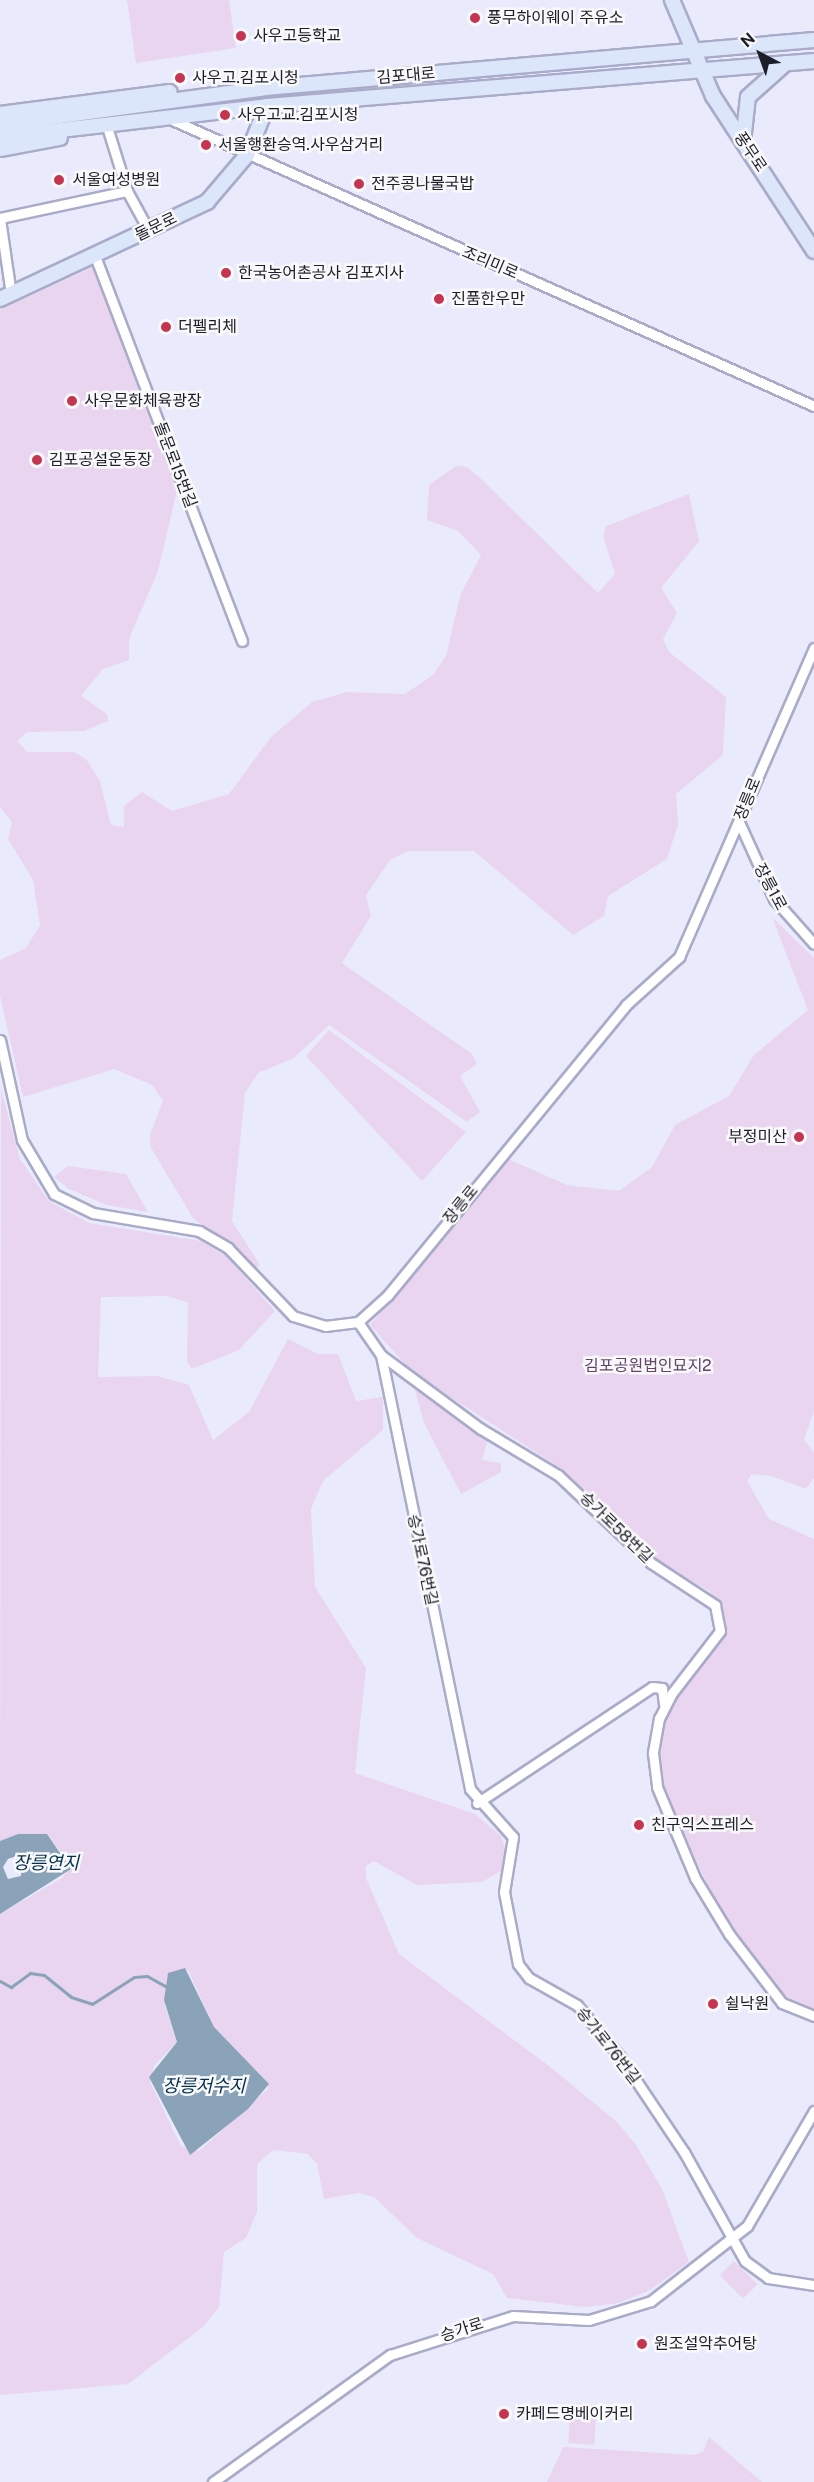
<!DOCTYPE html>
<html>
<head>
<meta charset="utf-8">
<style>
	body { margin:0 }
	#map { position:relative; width:814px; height:2482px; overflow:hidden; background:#e9ebfd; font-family:"Public Sans","Noto Sans KR",sans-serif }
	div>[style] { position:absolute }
	.green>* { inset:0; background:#e9d5ef; transform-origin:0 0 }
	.water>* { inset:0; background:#8ba3b9 }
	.stream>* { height:3px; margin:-1.5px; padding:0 1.5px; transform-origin:1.5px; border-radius:1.5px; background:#8ba3b9 }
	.roads { filter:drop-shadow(2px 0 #a9abc8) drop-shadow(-2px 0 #a9abc8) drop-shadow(0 2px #a9abc8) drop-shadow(0 -2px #a9abc8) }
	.street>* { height:9px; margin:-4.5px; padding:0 4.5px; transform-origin:4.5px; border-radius:4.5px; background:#fff }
	.secondary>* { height:14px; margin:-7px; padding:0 7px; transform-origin:7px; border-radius:7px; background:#dce6fb }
	.dots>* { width:16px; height:16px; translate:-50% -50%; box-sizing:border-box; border:3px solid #f9f9f9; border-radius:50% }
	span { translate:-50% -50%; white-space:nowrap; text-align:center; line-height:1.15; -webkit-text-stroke:5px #f9f9f9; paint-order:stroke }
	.poi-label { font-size:16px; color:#1d1e29 }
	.left { translate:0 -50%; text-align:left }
	.right { translate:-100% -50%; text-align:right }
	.street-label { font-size:16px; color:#1d1e29 }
	.park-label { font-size:16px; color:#62446a }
	.water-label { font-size:18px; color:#022f4d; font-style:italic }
	.north { position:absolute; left:730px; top:24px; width:60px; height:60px; -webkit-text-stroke:4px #f9f9f9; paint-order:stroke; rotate:319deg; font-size:16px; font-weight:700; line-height:24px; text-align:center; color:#1d1e29 }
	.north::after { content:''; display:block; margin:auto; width:21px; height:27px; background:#1d1e29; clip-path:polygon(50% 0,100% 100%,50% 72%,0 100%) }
</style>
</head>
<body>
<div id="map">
	<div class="green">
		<i style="clip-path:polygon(127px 0,229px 0,236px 48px,136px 63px)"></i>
		<i style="clip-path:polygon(93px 267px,177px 491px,158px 571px,129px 639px,129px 660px,103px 669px,81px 696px,107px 714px,108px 721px,84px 731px,27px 732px,17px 741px,27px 752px,74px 752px,86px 759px,100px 781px,111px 825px,124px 827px,124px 806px,142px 792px,172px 811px,229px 794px,271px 737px,312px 702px,347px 692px,405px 694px,433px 675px,446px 656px,460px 596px,481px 555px,458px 531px,427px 520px,429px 485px,456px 466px,467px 467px,480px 478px,598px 593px,615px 574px,603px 536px,606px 526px,689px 494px,699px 541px,661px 588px,677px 613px,663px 639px,669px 652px,726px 697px,723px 755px,676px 794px,678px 825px,667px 859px,608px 896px,604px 916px,573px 935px,474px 851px,409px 851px,391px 859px,366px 895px,371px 916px,342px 963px,472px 1054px,477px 1064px,460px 1076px,480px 1112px,467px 1122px,329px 1025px,294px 1058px,258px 1073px,245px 1093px,232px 1221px,260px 1265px,256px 1268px,193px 1218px,151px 1148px,150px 1134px,163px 1101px,152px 1085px,114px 1069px,23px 1097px,0 996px,0 960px,26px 948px,40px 925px,33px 880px,8px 839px,12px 822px,0 807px,0 310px)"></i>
		<i style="clip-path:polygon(772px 917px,814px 958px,814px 1411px,804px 1440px,814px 1452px,814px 1478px,806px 1489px,771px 1476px,752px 1474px,747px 1481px,769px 1519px,814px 1539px,814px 2011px,783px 1995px,717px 1906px,660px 1781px,658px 1741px,665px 1714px,720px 1640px,726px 1623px,722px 1606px,709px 1591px,649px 1556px,551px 1462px,413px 1373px,370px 1325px,508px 1159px,567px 1185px,619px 1191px,652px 1167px,675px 1125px,729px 1096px,754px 1055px,808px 1010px)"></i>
		<i style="clip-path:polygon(329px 1030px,466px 1132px,422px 1181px,306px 1056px)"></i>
		<i style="clip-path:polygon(evenodd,1px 1089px,20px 1159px,49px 1201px,89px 1223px,201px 1241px,227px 1257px,275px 1311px,239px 1350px,192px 1369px,187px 1362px,188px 1303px,168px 1296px,101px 1297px,98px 1377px,157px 1376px,189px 1385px,213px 1440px,249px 1412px,288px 1339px,318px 1354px,338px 1354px,356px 1401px,383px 1397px,383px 1430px,323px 1481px,311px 1509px,315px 1587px,366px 1668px,355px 1773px,475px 1814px,501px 1836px,506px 1851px,501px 1871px,482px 1882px,417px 1885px,374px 1861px,366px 1866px,366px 1878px,399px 1954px,549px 2066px,617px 2122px,636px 2145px,662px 2189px,689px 2262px,650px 2290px,619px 2303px,585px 2307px,507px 2298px,493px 2274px,417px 2238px,374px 2197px,358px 2193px,324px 2199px,317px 2164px,308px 2154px,273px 2150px,257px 2164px,257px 2212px,246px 2238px,224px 2252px,219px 2307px,203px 2327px,128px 2384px,0 2395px,0 1914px,62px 1878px,71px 1865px,47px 1834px,18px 1834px,0 1841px,1px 1089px,188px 1970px,214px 2027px,269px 2088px,199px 2151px,181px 2146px,150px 2082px,154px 2066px,177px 2042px,165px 2006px,167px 1976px,188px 1970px)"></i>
		<i style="clip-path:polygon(68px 1166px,126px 1174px,148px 1212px,107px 1205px,69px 1189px,54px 1177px)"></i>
		<i style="clip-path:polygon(415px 1390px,489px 1437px,482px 1460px,501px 1463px,501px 1472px,461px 1494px,424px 1423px)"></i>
		<i style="left:734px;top:2261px;width:33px;height:20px;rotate:45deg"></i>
		<i style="left:571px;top:2403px;width:26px;height:40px;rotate:4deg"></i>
		<i style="clip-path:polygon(709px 2437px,762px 2482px,547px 2482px,563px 2447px,694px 2455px,703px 2452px)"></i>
	</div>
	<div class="water">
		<i style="clip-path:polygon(evenodd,18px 1834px,47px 1834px,71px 1869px,0 1914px,0 1841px,18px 1834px,22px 1854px,21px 1876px,8px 1879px,3px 1867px,8px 1859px,22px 1854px)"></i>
		<i style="clip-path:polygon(185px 1968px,214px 2027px,269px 2084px,248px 2109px,190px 2155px,149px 2077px,177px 2042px,164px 2000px,168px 1973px)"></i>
	</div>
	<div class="stream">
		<i style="left:0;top:1981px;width:13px;rotate:29deg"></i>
		<i style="left:11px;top:1987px;width:24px;rotate:-36deg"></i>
		<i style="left:30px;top:1973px;width:14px;rotate:8deg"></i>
		<i style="left:44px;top:1975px;width:35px;rotate:39deg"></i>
		<i style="left:71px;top:1997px;width:22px;rotate:18deg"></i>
		<i style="left:92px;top:2004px;width:50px;rotate:-32.7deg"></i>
		<i style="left:134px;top:1977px;width:13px;rotate:-4deg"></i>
		<i style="left:147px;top:1976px;width:23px;rotate:29deg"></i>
	</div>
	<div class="roads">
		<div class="street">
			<i style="left:168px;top:118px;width:707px;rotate:24.03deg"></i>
			<i style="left:108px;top:130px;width:64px;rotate:72.7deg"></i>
			<i style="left:127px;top:191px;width:46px;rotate:61.2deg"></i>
			<i style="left:0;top:218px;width:130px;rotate:-12deg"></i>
			<i style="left:0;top:219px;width:76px;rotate:81.7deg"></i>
			<i style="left:95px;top:256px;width:412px;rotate:69.1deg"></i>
			<i style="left:739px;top:822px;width:85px;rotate:65.6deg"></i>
			<i style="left:774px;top:899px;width:60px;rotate:48.4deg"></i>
			<i style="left:0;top:1040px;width:102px;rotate:77.6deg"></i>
			<i style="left:22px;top:1140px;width:63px;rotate:59.3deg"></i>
			<i style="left:54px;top:1194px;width:43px;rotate:26deg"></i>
			<i style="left:93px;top:1213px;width:108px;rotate:9.6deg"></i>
			<i style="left:199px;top:1231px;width:34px;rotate:30deg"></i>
			<i style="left:228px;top:1248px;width:94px;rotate:46.3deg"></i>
			<i style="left:293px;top:1316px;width:34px;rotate:17deg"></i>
			<i style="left:325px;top:1326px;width:33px;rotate:-7deg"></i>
			<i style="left:358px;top:1322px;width:40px;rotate:-42deg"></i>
			<i style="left:388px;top:1295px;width:375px;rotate:-50.6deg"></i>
			<i style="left:626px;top:1005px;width:72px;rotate:-42.2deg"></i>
			<i style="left:679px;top:957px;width:337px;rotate:-66.4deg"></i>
			<i style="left:358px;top:1322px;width:40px;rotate:55.1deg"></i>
			<i style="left:381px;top:1355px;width:443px;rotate:78.4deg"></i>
			<i style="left:470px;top:1789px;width:64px;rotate:48.1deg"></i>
			<i style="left:513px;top:1837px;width:56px;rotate:99.3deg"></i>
			<i style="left:504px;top:1892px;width:73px;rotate:79deg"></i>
			<i style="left:518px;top:1964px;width:18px;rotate:52deg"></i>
			<i style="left:529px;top:1978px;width:55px;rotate:29.4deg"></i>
			<i style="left:577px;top:2005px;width:69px;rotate:50.3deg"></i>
			<i style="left:621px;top:2058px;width:113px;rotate:56.2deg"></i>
			<i style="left:684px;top:2152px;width:125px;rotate:60.8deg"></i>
			<i style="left:745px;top:2261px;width:29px;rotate:36deg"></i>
			<i style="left:768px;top:2278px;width:47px;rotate:8.7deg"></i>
			<i style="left:381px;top:1355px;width:124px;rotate:36.5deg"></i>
			<i style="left:481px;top:1429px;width:90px;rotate:30.9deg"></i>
			<i style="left:558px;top:1475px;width:128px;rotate:43.4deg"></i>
			<i style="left:651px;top:1563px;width:77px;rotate:33.3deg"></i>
			<i style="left:715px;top:1605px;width:26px;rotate:79deg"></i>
			<i style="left:720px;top:1631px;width:78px;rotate:127.7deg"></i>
			<i style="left:672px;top:1693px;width:28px;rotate:117deg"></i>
			<i style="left:659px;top:1718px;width:36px;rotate:100deg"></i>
			<i style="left:653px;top:1753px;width:34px;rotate:83deg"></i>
			<i style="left:657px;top:1787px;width:99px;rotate:67.3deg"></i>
			<i style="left:695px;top:1878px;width:66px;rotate:58.7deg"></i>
			<i style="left:729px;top:1934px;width:87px;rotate:52.5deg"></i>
			<i style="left:782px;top:2003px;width:35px;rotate:22deg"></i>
			<i style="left:477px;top:1803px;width:210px;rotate:-33.5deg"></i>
			<i style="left:652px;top:1687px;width:10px;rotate:6deg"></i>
			<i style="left:662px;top:1688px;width:16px;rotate:83deg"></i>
			<i style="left:213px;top:2482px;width:218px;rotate:-35.7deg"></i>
			<i style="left:390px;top:2355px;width:129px;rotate:-17.6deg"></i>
			<i style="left:513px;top:2316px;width:76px;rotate:3deg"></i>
			<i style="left:589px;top:2320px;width:65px;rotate:-17deg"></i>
			<i style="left:651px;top:2301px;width:122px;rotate:-38deg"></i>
			<i style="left:747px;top:2226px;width:133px;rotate:-59.8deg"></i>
		</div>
		<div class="secondary">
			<i style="left:672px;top:0;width:104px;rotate:66.9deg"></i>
			<i style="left:713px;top:96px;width:185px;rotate:56.9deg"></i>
			<i style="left:0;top:114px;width:171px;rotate:-7.4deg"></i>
			<i style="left:0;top:124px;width:267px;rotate:-7.7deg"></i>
			<i style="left:265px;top:88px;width:551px;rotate:-5deg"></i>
			<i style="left:0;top:137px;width:269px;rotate:-6.6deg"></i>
			<i style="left:267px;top:106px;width:549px;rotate:-4.7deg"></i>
			<i style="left:743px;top:142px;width:45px;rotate:-83.7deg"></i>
			<i style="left:748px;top:97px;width:51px;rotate:-41.8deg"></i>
			<i style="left:0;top:149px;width:61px;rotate:-10.4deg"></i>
			<i style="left:0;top:299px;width:229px;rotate:-25.1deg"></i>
			<i style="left:207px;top:202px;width:62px;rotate:-49.6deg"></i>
			<i style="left:247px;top:155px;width:53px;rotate:-67.8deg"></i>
		</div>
	</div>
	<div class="dots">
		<i style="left:475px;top:18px;background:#c53551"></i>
		<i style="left:241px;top:36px;background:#c53551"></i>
		<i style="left:180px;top:78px;background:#c53551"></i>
		<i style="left:225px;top:115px;background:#c53551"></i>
		<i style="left:206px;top:145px;background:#c53551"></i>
		<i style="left:59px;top:180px;background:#c53551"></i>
		<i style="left:359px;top:184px;background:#c53551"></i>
		<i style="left:226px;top:273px;background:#c53551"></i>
		<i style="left:439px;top:299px;background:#c53551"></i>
		<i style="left:166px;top:327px;background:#c53551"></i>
		<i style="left:72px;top:401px;background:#c53551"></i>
		<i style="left:37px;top:460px;background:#c53551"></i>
		<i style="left:799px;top:1137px;background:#c53551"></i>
		<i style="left:639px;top:1825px;background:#c53551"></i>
		<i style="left:713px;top:2004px;background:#c53551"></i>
		<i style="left:642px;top:2344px;background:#c53551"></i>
		<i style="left:504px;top:2414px;background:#c53551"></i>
	</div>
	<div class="poi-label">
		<span class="left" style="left:487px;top:18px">풍무하이웨이 주유소</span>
		<span class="left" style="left:253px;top:36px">사우고등학교</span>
		<span class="left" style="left:192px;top:78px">사우고.김포시청</span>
		<span class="left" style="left:237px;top:115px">사우고교.김포시청</span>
		<span class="left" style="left:218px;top:145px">서울행환승역.사우삼거리</span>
		<span class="left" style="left:72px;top:180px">서울여성병원</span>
		<span class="left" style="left:371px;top:184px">전주콩나물국밥</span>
		<span class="left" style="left:238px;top:273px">한국농어촌공사 김포지사</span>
		<span class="left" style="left:451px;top:299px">진품한우만</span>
		<span class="left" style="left:178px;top:327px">더펠리체</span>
		<span class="left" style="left:84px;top:401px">사우문화체육광장</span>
		<span class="left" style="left:49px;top:460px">김포공설운동장</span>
		<span class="right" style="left:787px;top:1137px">부정미산</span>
		<span class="left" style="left:651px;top:1825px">친구익스프레스</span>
		<span class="left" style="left:725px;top:2004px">쉴낙원</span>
		<span class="left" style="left:654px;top:2344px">원조설악추어탕</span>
		<span class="left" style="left:516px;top:2414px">카페드명베이커리</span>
	</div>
	<div class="street-label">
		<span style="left:406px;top:76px;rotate:-5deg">김포대로</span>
		<span style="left:750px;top:152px;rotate:56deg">풍무로</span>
		<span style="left:156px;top:227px;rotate:-26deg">돌문로</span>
		<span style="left:490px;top:263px;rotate:23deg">조리미로</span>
		<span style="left:175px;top:465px;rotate:69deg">돌문로15번길</span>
		<span style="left:748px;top:799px;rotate:-68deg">장릉로</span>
		<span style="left:770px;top:887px;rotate:62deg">장릉1로</span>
		<span style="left:461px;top:1205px;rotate:-51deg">장릉로</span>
		<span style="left:616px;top:1528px;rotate:44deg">승가로58번길</span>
		<span style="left:422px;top:1560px;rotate:78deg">승가로76번길</span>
		<span style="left:608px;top:2046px;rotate:52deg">승가로76번길</span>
		<span style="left:462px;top:2330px;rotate:-18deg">승가로</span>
	</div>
	<div class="park-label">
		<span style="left:648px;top:1366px">김포공원법인묘지2</span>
	</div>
	<div class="water-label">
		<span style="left:46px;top:1863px">장릉연지</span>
		<span style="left:204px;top:2086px">장릉저수지</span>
	</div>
	<div class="north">N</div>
</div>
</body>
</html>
